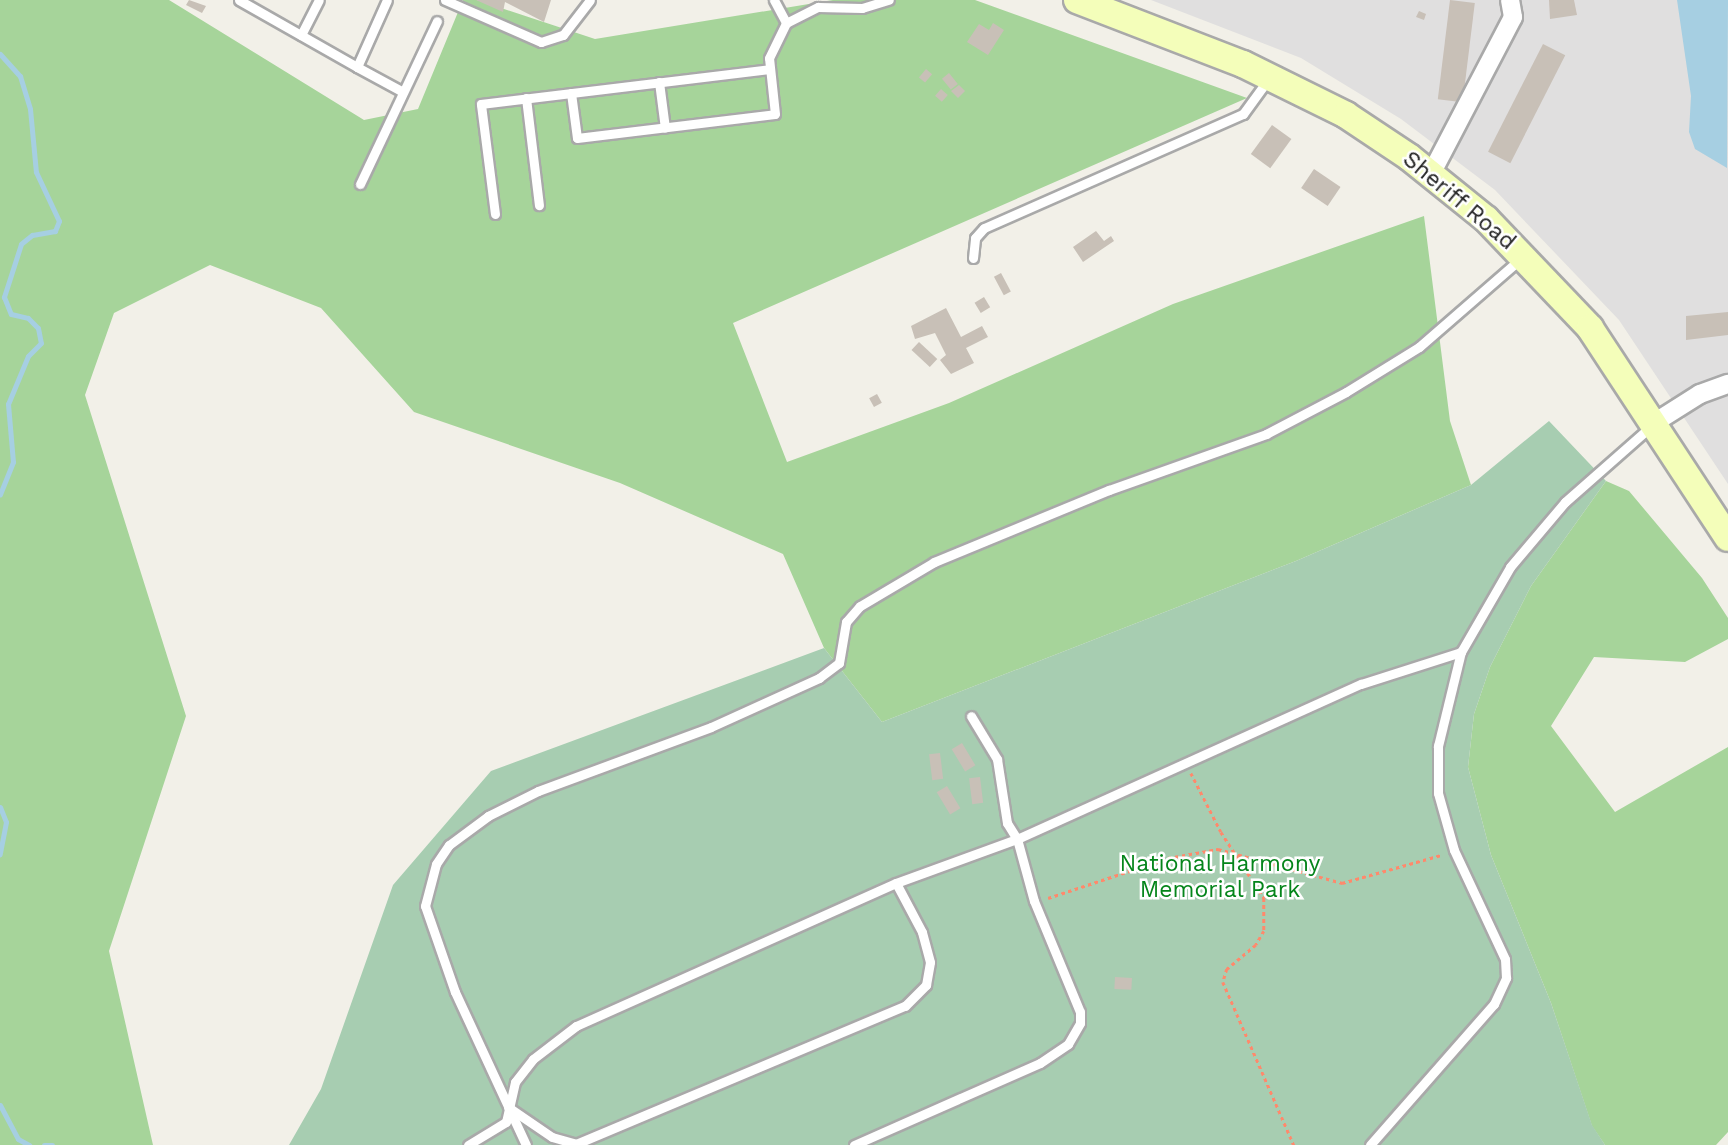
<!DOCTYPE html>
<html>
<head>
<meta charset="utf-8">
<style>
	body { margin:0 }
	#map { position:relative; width:1728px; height:1145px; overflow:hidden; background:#f2f0e8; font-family:"Work Sans",sans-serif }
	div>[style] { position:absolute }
	.residential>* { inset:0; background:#e0dfdf }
	.forest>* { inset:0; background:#a6d49a }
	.cemetery>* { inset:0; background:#a7cdb1 }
	.water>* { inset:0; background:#a6cfe2 }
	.stream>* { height:5px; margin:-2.5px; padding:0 2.5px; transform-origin:2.5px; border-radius:2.5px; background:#a6cfe2 }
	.building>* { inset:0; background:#c8c0b7; transform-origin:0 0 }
	.path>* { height:2.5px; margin-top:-1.25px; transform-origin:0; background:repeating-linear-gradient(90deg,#ff896c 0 3.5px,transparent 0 7px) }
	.roads { filter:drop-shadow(2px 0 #a9a9a9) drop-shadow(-2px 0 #a9a9a9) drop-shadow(0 2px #a9a9a9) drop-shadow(0 -2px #a9a9a9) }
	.service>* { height:9px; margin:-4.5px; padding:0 4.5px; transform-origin:4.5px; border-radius:4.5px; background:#fff }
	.minor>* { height:18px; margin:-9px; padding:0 9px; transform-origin:9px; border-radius:9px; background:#fff }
	.secondary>* { height:26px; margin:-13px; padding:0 13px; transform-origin:13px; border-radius:13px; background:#f4feba }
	span { translate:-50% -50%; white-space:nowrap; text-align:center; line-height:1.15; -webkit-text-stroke:5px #fff; paint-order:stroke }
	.street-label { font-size:23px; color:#222 }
	.park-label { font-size:23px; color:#05851b }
</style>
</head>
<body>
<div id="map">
	<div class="residential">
		<i style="clip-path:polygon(1151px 0,1728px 0,1728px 484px,1619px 320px,1495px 190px,1401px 119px,1301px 58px)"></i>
	</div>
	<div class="forest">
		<i style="clip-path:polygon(0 0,169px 0,364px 120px,418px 109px,463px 0,477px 0,595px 39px,833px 0,975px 0,1247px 98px,733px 323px,787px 462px,949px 403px,1173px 304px,1424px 216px,1450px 421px,1471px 485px,1296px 561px,882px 722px,824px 648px,783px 554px,620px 483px,414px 412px,321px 308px,210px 265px,114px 313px,85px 395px,186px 716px,109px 951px,153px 1145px,0 1145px)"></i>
		<i style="clip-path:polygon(1606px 481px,1629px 491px,1702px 578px,1728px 618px,1728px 639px,1685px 662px,1594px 657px,1551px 726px,1615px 812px,1728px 747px,1728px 1132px,1716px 1145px,1605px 1145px,1592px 1126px,1551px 1003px,1491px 855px,1468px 767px,1474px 714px,1490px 667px,1531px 586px)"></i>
	</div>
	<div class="cemetery">
		<i style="clip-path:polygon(1549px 421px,1606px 481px,1531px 586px,1490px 667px,1474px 714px,1468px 767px,1491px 855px,1551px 1003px,1592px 1125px,1605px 1145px,289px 1145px,321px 1089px,393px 885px,491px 771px,824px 648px,882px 722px,1296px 561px,1471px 485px)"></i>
	</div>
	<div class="water">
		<i style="clip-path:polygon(1677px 0,1728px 0,1727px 168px,1695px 149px,1689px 132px,1691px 96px)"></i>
	</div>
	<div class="stream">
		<i style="left:0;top:54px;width:30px;rotate:48deg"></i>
		<i style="left:20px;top:76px;width:34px;rotate:73deg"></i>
		<i style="left:30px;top:109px;width:63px;rotate:84.6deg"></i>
		<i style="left:36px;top:172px;width:54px;rotate:64.9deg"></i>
		<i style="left:59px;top:221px;width:11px;rotate:112deg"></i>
		<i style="left:55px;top:231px;width:23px;rotate:170deg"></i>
		<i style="left:32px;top:235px;width:14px;rotate:141deg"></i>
		<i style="left:21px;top:244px;width:56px;rotate:107.8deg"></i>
		<i style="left:4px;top:297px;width:18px;rotate:68deg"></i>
		<i style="left:11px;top:314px;width:17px;rotate:13deg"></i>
		<i style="left:28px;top:318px;width:14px;rotate:45deg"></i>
		<i style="left:38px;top:328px;width:15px;rotate:79deg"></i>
		<i style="left:41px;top:343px;width:18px;rotate:135deg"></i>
		<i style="left:28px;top:356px;width:52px;rotate:112.6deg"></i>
		<i style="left:8px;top:404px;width:58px;rotate:85.1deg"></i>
		<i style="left:13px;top:462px;width:35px;rotate:112deg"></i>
		<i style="left:0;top:807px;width:16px;rotate:68deg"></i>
		<i style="left:6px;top:822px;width:33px;rotate:101deg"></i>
		<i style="left:0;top:1105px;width:38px;rotate:62deg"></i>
		<i style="left:18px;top:1139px;width:13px;rotate:29deg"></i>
		<i style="left:44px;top:1145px;width:8px"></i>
	</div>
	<div class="building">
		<i style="clip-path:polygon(189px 0,206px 6px,202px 13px,186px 5px)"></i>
		<i style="clip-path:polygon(476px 0,551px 0,544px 22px,505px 2px,503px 12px)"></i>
		<i style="left:1450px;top:0;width:25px;height:100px;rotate:7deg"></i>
		<i style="clip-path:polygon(1549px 0,1574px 0,1577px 15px,1550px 19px)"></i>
		<i style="clip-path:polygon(1419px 11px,1426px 14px,1424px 20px,1416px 17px)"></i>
		<i style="clip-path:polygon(993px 23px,1004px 30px,988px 55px,967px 42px,979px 24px,989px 30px)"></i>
		<i style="left:1543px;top:44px;width:25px;height:121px;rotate:27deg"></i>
		<i style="left:926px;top:69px;width:8px;height:11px;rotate:40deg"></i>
		<i style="left:949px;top:73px;width:14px;height:9px;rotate:51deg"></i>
		<i style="clip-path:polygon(959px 85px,965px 91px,958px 98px,951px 91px)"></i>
		<i style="left:941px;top:89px;width:9px;height:9px;rotate:41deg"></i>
		<i style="left:1272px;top:125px;width:24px;height:36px;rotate:36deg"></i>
		<i style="left:1314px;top:169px;width:32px;height:23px;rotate:34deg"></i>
		<i style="clip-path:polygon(1096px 231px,1104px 241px,1111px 236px,1114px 241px,1083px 262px,1073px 247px)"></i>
		<i style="left:1001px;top:273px;width:21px;height:8px;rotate:62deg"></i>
		<i style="left:984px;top:297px;width:12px;height:11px;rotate:59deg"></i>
		<i style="clip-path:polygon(946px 308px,961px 337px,982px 326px,988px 337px,966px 348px,974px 363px,951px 374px,940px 360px,946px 355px,935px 333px,915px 339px,911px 326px)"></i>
		<i style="clip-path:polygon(1728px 312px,1728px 335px,1686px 340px,1686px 316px)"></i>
		<i style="left:919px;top:342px;width:25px;height:11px;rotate:43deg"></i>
		<i style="left:877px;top:394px;width:10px;height:9px;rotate:61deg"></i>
		<i style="left:962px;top:743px;width:26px;height:12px;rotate:59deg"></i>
		<i style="left:940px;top:753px;width:26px;height:11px;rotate:83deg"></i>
		<i style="left:980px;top:777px;width:26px;height:11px;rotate:83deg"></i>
		<i style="left:947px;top:786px;width:26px;height:12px;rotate:59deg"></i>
		<i style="left:1115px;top:977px;width:17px;height:12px;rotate:3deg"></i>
	</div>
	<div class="path">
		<i style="left:1191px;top:773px;width:66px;rotate:63deg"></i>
		<i style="left:1221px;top:832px;width:79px;rotate:56.9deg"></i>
		<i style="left:1264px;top:898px;width:33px;rotate:90deg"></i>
		<i style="left:1264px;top:931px;width:16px;rotate:120deg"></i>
		<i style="left:1256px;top:945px;width:38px;rotate:140deg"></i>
		<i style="left:1227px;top:969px;width:14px;rotate:107deg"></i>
		<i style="left:1223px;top:982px;width:178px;rotate:66.5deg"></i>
		<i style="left:1048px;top:898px;width:126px;rotate:-18.4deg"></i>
		<i style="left:1168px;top:858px;width:51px;rotate:-10.2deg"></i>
		<i style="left:1218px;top:849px;width:129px;rotate:15.3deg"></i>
		<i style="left:1342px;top:883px;width:103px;rotate:-15.8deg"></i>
	</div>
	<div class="roads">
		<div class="service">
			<i style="left:239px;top:0;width:136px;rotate:29.6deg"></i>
			<i style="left:357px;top:67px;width:73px;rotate:-65.9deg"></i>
			<i style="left:445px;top:0;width:105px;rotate:23.6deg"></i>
			<i style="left:541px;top:42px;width:23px;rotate:-18deg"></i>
			<i style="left:563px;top:35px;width:44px;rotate:-52.4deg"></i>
			<i style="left:774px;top:0;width:26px;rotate:62deg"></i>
			<i style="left:301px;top:35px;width:39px;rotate:-63deg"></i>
			<i style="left:357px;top:67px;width:52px;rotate:28.5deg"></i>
			<i style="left:659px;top:82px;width:46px;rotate:82.6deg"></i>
			<i style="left:571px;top:93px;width:45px;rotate:82.4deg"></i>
			<i style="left:577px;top:138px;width:199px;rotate:-6.9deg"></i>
			<i style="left:775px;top:114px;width:56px;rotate:-96.1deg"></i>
			<i style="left:769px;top:58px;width:39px;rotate:-64deg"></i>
			<i style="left:786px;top:23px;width:36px;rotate:-27deg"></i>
			<i style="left:818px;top:7px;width:44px;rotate:1.3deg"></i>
			<i style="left:862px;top:8px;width:28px;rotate:-17deg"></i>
			<i style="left:526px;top:98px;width:108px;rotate:83.1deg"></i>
			<i style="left:360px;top:184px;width:180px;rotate:-64.7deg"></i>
			<i style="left:495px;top:214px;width:111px;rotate:-97.3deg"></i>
			<i style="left:481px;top:104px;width:290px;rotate:-6.9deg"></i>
			<i style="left:973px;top:258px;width:20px;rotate:-84deg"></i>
			<i style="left:975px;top:238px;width:13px;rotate:-48deg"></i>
			<i style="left:984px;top:228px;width:283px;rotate:-23.8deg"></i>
			<i style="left:1243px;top:114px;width:41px;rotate:-54deg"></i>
			<i style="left:508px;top:1107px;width:53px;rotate:34.3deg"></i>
			<i style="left:552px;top:1137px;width:25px;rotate:16deg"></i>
			<i style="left:576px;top:1144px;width:357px;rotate:-22.8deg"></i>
			<i style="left:905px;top:1006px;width:30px;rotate:-45deg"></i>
			<i style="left:926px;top:985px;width:23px;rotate:-80deg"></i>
			<i style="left:930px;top:962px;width:31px;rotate:-105deg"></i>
			<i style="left:922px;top:932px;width:55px;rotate:-118deg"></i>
			<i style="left:468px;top:1145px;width:44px;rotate:-31.2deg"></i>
			<i style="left:506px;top:1122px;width:41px;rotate:-77.3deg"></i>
			<i style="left:515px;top:1082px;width:29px;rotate:-52deg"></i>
			<i style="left:533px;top:1059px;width:54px;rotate:-37.5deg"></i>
			<i style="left:576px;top:1026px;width:350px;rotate:-24.1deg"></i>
			<i style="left:896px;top:883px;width:129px;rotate:-20deg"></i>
			<i style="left:1017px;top:839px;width:377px;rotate:-24.3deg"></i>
			<i style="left:1361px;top:684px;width:105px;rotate:-17.7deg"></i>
			<i style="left:1461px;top:652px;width:98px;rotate:-60deg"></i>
			<i style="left:1510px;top:567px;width:85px;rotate:-49.8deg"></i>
			<i style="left:1565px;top:502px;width:113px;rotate:-41.4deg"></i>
			<i style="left:526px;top:1145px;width:169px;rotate:-114.9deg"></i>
			<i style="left:455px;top:992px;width:91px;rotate:-109.2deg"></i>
			<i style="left:425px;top:906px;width:43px;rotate:-75.3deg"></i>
			<i style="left:436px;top:864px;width:23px;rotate:-56deg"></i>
			<i style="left:449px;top:845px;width:49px;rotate:-36.6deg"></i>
			<i style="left:488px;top:816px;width:56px;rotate:-26.6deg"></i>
			<i style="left:538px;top:791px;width:184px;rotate:-20.3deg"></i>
			<i style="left:711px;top:727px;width:119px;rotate:-24.4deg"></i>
			<i style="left:819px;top:678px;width:25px;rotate:-37deg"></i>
			<i style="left:839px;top:663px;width:42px;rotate:-80.3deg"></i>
			<i style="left:846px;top:622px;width:21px;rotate:-49deg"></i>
			<i style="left:860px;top:606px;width:86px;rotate:-30.7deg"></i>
			<i style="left:934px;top:562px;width:189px;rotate:-22.4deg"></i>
			<i style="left:1109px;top:490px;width:167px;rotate:-19.6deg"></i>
			<i style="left:1266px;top:434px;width:90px;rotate:-27.7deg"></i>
			<i style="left:1346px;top:392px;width:86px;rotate:-31.7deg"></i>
			<i style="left:1419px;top:347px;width:133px;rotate:-41deg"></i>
			<i style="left:854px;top:1145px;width:203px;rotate:-23.8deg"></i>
			<i style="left:1040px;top:1063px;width:34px;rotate:-34deg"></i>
			<i style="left:1068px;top:1044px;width:24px;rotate:-60deg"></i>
			<i style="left:1080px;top:1023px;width:11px;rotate:-90deg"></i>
			<i style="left:1080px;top:1012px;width:120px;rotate:-112.5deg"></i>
			<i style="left:1034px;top:901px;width:64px;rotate:-105.3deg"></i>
			<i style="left:1017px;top:839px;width:19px;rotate:-122deg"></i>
			<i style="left:1007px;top:823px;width:65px;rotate:-98.9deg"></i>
			<i style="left:997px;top:759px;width:50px;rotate:-121.2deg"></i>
			<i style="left:1370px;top:1145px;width:188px;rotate:-48.7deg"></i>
			<i style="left:1494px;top:1004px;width:29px;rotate:-65deg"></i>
			<i style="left:1506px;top:978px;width:19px;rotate:-93deg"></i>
			<i style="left:1505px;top:959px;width:120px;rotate:-115.1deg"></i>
			<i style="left:1454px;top:850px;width:59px;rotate:-105.7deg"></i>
			<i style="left:1438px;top:793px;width:47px;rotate:-90deg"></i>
			<i style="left:1438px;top:746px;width:97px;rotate:-76.3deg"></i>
		</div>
		<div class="minor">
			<i style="left:1431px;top:174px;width:177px;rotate:-62.4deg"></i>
			<i style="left:1513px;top:17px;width:17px;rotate:-100deg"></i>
			<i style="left:1654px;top:423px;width:54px;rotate:-32.2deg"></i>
			<i style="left:1700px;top:394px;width:30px;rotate:-20deg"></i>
		</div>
		<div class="secondary">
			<i style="left:1077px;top:0;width:178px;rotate:21.1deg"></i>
			<i style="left:1243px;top:64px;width:115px;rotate:26.3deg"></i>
			<i style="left:1346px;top:115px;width:76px;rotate:33.7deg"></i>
			<i style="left:1409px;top:157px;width:99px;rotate:38.8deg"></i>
			<i style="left:1486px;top:219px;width:151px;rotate:46.3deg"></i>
			<i style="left:1590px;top:328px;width:251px;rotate:56.7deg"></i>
		</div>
	</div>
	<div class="street-label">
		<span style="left:1459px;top:201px;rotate:40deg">Sheriff Road</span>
	</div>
	<div class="park-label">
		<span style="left:1220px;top:877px">National Harmony<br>Memorial Park</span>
	</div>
</div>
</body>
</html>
